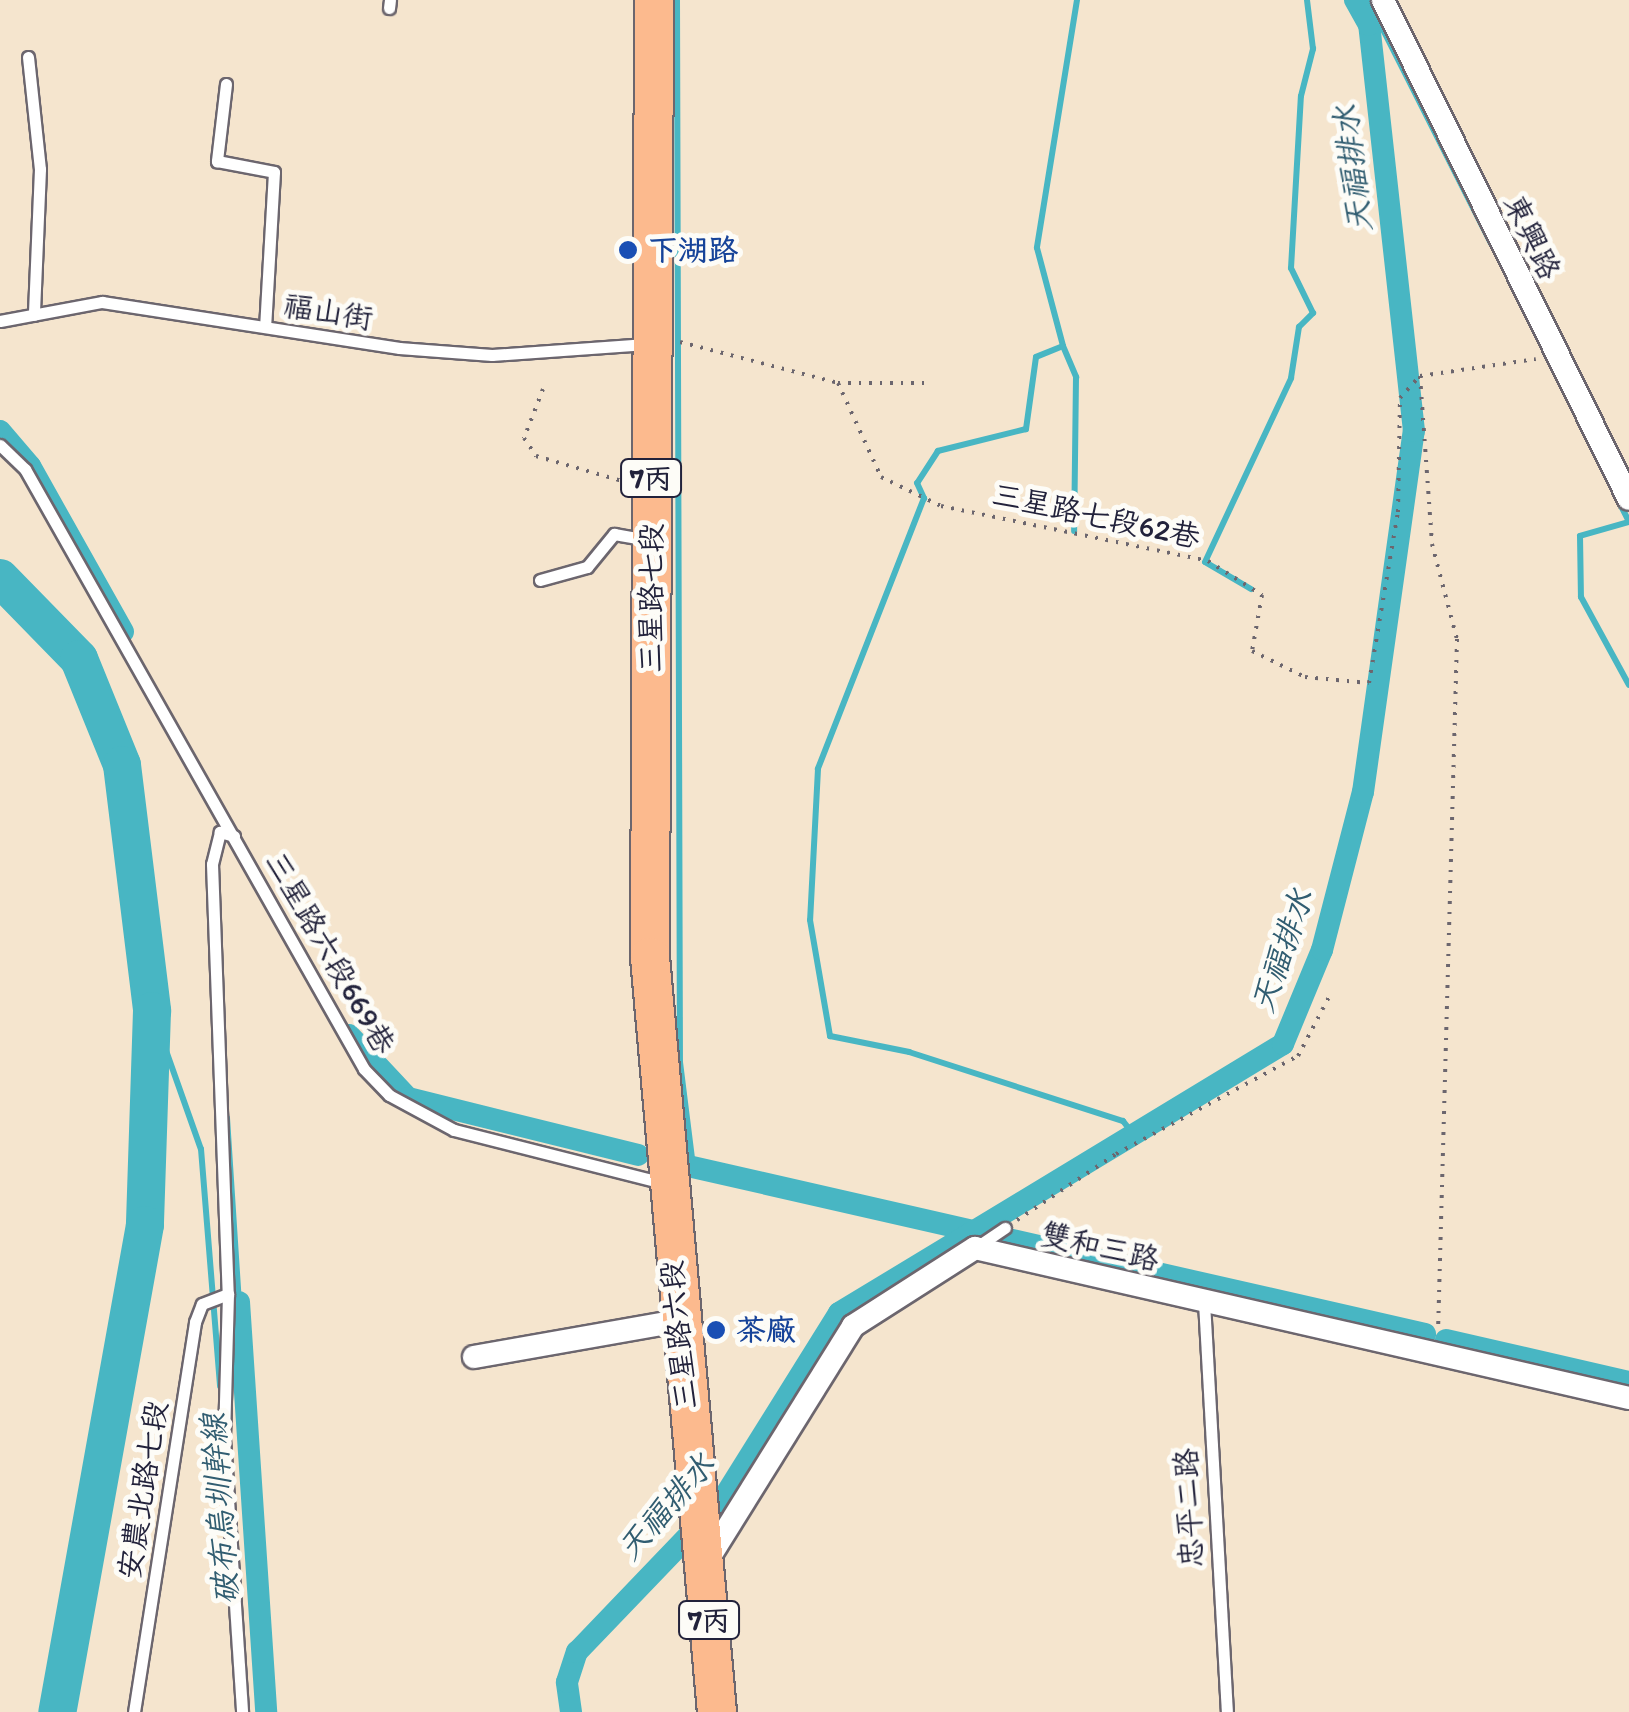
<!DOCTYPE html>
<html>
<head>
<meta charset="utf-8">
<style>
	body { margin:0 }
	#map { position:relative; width:1629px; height:1712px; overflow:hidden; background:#f5e5ce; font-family:Itim,"LXGW WenKai TC",sans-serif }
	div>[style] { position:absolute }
	.stream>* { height:6px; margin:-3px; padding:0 3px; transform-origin:3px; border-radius:3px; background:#48b6c3 }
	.canal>* { height:22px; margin:-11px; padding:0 11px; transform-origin:11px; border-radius:11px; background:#48b6c3 }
	.river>* { height:38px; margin:-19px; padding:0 19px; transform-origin:19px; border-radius:19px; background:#48b6c3 }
	.path>* { height:4px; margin-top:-2px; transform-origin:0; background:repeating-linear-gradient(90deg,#6c666e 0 2.5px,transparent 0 10.5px) }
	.roads { filter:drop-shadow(2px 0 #6c666e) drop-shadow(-2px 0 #6c666e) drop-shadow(0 2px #6c666e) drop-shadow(0 -2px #6c666e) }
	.service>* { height:11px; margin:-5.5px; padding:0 5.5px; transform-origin:5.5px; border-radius:5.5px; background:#fff }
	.minor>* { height:22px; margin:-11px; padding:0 11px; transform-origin:11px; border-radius:11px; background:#fff }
	.primary>* { height:38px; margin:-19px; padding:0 19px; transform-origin:19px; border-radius:19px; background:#fcba8e }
	.dots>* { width:28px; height:28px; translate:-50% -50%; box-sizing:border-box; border:5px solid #fdfcf7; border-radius:50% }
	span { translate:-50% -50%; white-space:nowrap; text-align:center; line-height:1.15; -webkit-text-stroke:10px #fdfcf7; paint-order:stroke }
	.shield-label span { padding:2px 8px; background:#fdfcf7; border:2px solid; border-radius:8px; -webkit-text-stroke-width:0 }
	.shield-label { font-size:28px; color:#22223b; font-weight:700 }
	.street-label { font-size:30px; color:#22223b }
	.transit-label { font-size:30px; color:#164399; font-weight:700 }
	.left { translate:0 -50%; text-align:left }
	.water-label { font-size:32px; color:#315d71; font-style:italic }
</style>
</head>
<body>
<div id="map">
	<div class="stream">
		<i style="left:677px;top:0;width:1062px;rotate:89.84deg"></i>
		<i style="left:680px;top:1062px;width:106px;rotate:82.9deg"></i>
		<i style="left:1077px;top:0;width:251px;rotate:99.2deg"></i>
		<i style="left:1037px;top:248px;width:101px;rotate:75.1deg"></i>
		<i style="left:1063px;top:346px;width:29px;rotate:158deg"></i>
		<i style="left:1036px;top:357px;width:73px;rotate:97.9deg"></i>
		<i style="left:1026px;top:429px;width:91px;rotate:166deg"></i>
		<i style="left:938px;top:451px;width:38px;rotate:123deg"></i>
		<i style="left:917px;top:483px;width:17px;rotate:65deg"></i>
		<i style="left:924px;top:498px;width:291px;rotate:111.4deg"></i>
		<i style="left:818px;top:769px;width:151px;rotate:93deg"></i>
		<i style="left:810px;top:920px;width:118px;rotate:80.2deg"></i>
		<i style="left:830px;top:1036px;width:81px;rotate:11.4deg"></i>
		<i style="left:909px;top:1052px;width:225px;rotate:17.9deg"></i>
		<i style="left:1123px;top:1121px;width:18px;rotate:52deg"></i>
		<i style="left:1368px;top:0;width:273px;rotate:63.2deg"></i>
		<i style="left:1063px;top:346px;width:34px;rotate:67deg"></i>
		<i style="left:1076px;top:377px;width:154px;rotate:90.7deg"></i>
		<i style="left:1619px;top:502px;width:22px;rotate:63deg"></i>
		<i style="left:1629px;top:522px;width:51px;rotate:164.1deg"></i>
		<i style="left:1580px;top:536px;width:61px;rotate:89.1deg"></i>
		<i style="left:1581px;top:597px;width:100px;rotate:61.4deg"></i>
		<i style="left:1251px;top:589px;width:53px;rotate:-149.6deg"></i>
		<i style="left:1205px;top:562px;width:203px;rotate:-64.9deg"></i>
		<i style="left:1291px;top:378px;width:52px;rotate:-81.1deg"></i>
		<i style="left:1299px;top:327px;width:20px;rotate:-45deg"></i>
		<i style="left:1313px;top:313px;width:50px;rotate:-116.1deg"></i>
		<i style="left:1291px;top:268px;width:172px;rotate:-86.7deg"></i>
		<i style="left:1301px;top:96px;width:49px;rotate:-75.7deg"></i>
		<i style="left:1313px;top:49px;width:49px;rotate:-97deg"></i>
		<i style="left:152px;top:1011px;width:146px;rotate:70.5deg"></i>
		<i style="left:201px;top:1149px;width:238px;rotate:85.4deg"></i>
		<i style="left:227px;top:1118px;width:184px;rotate:86.3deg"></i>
	</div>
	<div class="canal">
		<i style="left:0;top:431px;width:46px;rotate:49.4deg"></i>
		<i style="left:30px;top:466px;width:190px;rotate:60.7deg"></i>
		<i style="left:349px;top:1035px;width:86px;rotate:46.9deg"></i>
		<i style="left:408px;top:1098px;width:237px;rotate:13.9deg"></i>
		<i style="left:688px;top:1166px;width:756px;rotate:12.84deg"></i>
		<i style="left:239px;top:1302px;width:411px;rotate:86.2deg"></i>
		<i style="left:1446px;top:1340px;width:188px;rotate:12.9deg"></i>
		<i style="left:571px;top:1712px;width:30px;rotate:-98deg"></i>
		<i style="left:567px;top:1682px;width:32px;rotate:-72deg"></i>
		<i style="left:577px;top:1652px;width:208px;rotate:-46.2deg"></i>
		<i style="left:721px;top:1502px;width:223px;rotate:-58deg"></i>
		<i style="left:839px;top:1313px;width:519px;rotate:-31.21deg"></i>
		<i style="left:1283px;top:1044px;width:102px;rotate:-67.5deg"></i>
		<i style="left:1322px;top:950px;width:163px;rotate:-75.5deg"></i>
		<i style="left:1363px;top:792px;width:365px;rotate:-82deg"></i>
		<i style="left:1414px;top:431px;width:408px;rotate:-96.3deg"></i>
		<i style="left:1369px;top:25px;width:29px;rotate:-119deg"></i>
	</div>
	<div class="river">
		<i style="left:0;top:578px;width:113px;rotate:45.7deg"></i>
		<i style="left:79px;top:659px;width:114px;rotate:67.9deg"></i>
		<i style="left:122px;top:765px;width:248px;rotate:83deg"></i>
		<i style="left:152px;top:1011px;width:214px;rotate:91.9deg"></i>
		<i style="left:145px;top:1225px;width:495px;rotate:100.2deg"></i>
	</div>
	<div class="path">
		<i style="left:680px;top:342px;width:163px;rotate:14.5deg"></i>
		<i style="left:838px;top:383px;width:103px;rotate:65.4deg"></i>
		<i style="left:881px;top:477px;width:67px;rotate:25.8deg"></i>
		<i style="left:941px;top:506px;width:273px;rotate:11.6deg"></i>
		<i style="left:1208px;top:561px;width:64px;rotate:32.2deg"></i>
		<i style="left:1262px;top:595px;width:57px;rotate:100.1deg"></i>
		<i style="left:1252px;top:651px;width:59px;rotate:26.1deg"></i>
		<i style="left:1305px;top:677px;width:64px;rotate:5.4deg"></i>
		<i style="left:1369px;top:683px;width:173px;rotate:-80.4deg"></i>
		<i style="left:1398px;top:512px;width:114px;rotate:-89deg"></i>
		<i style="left:1400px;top:398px;width:30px;rotate:-48deg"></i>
		<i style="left:1420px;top:376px;width:117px;rotate:-8.3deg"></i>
		<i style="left:1420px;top:376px;width:168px;rotate:85.9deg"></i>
		<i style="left:1432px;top:544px;width:98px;rotate:75.3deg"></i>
		<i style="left:1457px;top:639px;width:693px;rotate:91.57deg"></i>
		<i style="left:838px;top:383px;width:88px"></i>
		<i style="left:543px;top:389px;width:53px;rotate:111.2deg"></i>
		<i style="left:524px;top:438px;width:22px;rotate:56deg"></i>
		<i style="left:536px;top:456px;width:90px;rotate:16.2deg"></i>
		<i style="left:1017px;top:1220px;width:119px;rotate:-33.7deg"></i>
		<i style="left:1116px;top:1154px;width:207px;rotate:-28.3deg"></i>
		<i style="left:1298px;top:1056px;width:69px;rotate:-62.3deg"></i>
	</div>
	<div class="roads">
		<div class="service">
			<i style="left:389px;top:8px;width:8px;rotate:-83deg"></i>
			<i style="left:28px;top:57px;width:113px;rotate:83.9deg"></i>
			<i style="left:40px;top:169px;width:146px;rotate:92.4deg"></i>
			<i style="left:226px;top:84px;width:78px;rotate:96.7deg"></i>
			<i style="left:217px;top:161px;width:58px;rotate:10.9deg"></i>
			<i style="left:274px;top:172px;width:155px;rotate:93.3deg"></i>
			<i style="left:0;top:321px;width:104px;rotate:-10.6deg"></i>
			<i style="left:102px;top:302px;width:301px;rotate:8.8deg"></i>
			<i style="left:399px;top:348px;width:93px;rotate:4.3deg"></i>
			<i style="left:492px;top:355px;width:155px;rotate:-4.1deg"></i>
			<i style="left:0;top:445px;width:35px;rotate:44deg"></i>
			<i style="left:25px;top:469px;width:689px;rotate:60.53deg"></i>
			<i style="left:364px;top:1069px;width:36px;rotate:46deg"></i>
			<i style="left:389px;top:1095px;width:74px;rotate:28.3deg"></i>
			<i style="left:454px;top:1130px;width:217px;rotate:14.2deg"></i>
			<i style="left:540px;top:580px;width:49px;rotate:-15.5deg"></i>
			<i style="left:587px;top:567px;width:43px;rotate:-50.7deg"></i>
			<i style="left:614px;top:534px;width:34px;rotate:10deg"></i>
			<i style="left:234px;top:836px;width:15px;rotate:-164deg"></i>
			<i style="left:220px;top:832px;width:33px;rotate:104deg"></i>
			<i style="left:212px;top:864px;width:430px;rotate:87.9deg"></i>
			<i style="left:228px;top:1294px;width:145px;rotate:91.6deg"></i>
			<i style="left:224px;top:1439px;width:274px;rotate:86.2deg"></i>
			<i style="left:975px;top:1248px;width:36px;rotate:-34deg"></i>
			<i style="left:1204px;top:1302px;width:411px;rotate:86.8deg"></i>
			<i style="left:134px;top:1712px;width:395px;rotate:-81.1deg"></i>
			<i style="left:195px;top:1322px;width:19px;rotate:-69deg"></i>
			<i style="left:202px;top:1304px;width:28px;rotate:-21deg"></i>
		</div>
		<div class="minor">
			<i style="left:1383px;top:0;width:556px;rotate:63.76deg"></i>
			<i style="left:474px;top:1357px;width:207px;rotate:-10deg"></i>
			<i style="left:705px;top:1564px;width:280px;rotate:-58.1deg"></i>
			<i style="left:853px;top:1326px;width:145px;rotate:-32.6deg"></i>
			<i style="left:975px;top:1248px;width:671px;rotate:12.92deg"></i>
		</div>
		<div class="primary">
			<i style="left:654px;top:0;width:957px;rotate:90.24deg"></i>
			<i style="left:650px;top:957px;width:758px;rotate:84.93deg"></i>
		</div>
	</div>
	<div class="dots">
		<i style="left:628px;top:250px;background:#1a4fb4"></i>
		<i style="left:716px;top:1330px;background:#1a4fb4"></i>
	</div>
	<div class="shield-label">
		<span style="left:651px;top:478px">7丙</span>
		<span style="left:709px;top:1620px">7丙</span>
	</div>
	<div class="street-label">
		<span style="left:1532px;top:237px;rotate:64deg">東興路</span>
		<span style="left:328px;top:312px;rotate:9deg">福山街</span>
		<span style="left:1096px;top:516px;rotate:12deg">三星路七段62巷</span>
		<span style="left:651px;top:598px;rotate:-90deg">三星路七段</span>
		<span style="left:330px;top:953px;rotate:60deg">三星路六段669巷</span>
		<span style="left:1100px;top:1247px;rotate:13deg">雙和三路</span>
		<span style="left:679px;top:1335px;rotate:-96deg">三星路六段</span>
		<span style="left:143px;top:1490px;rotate:-81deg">安農北路七段</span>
		<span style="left:1189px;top:1508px;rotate:-93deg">忠平二路</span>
	</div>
	<div class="transit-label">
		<span class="left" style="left:648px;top:250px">下湖路</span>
		<span class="left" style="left:736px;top:1330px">茶廠</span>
	</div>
	<div class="water-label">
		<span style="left:1353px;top:169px;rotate:-97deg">天福排水</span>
		<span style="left:1282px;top:951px;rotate:-71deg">天福排水</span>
		<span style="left:666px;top:1507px;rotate:-49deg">天福排水</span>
		<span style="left:220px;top:1509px;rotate:-94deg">破布烏圳幹線</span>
	</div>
</div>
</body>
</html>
